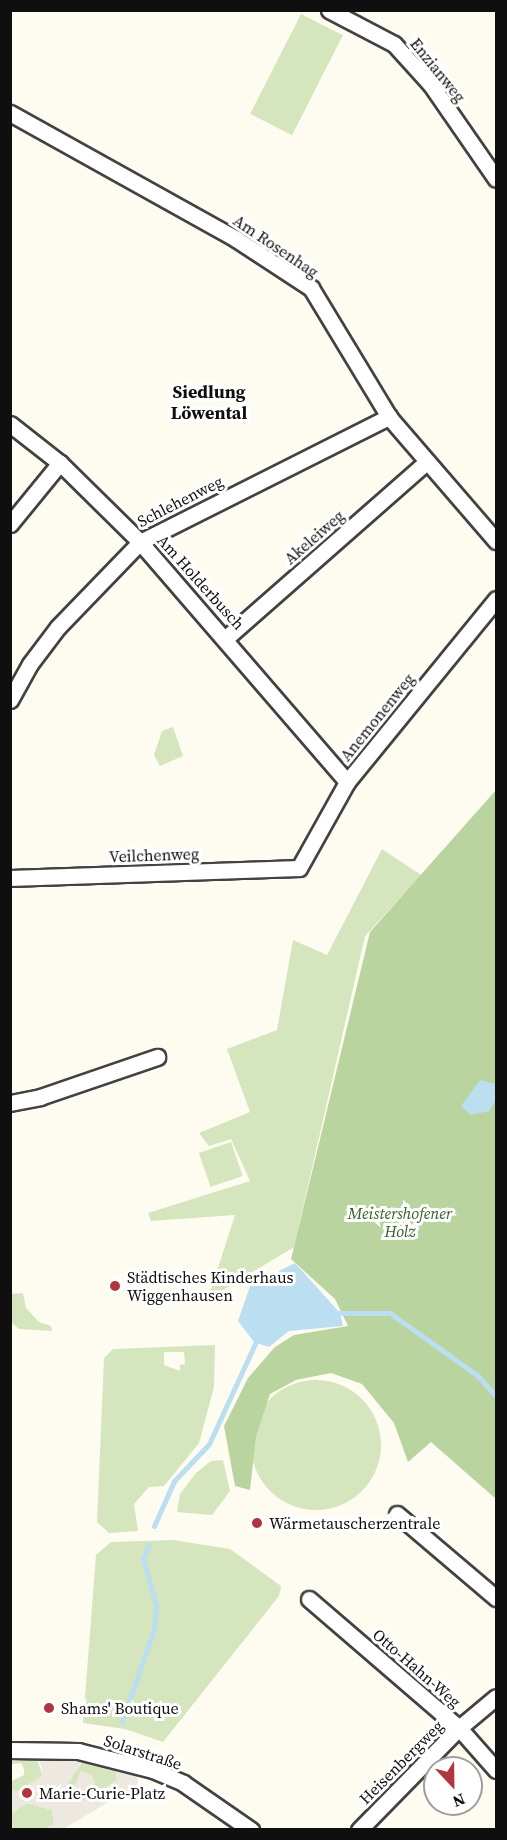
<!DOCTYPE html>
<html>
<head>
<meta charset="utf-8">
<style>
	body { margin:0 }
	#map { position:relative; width:507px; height:1840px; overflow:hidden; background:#fefbf1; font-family:"Source Serif 4",serif }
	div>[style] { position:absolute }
	.green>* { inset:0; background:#d5e5be; transform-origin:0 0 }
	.round { border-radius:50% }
	.forest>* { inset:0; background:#bad49f }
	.plaza>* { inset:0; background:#eee9e0 }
	.water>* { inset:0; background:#bbdff0 }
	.stream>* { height:5px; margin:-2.5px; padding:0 2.5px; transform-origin:2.5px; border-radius:2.5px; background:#bbdff0 }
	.roads { filter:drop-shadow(2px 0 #424242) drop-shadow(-2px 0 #424242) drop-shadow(0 2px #424242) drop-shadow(0 -2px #424242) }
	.street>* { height:15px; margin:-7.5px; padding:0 7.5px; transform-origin:7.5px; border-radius:7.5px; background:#fff }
	.dots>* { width:16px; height:16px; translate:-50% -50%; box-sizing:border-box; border:3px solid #fff; border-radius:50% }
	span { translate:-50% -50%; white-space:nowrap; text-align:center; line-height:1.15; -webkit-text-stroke:6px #fff; paint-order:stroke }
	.street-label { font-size:16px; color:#0f0f0f }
	.park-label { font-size:16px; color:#356025; font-style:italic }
	.poi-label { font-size:16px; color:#0f0f0f }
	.left { translate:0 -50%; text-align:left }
	.neighbourhood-label { font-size:18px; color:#0f0f0f; font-weight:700 }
	.frame { position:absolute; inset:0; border:12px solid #0f0f0f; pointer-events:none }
	.north { position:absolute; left:423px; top:1756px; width:60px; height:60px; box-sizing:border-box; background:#fff; border:2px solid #9f9f9f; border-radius:50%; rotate:158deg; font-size:16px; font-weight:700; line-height:24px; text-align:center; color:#0f0f0f }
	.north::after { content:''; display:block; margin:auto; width:21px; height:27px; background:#b13441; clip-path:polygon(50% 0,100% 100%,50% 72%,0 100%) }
</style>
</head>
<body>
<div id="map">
	<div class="green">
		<i style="left:301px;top:14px;width:47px;height:112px;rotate:27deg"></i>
		<i style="clip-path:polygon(173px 727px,183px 756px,160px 766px,154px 755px,162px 731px)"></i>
		<i style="clip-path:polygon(382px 849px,421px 875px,365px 936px,294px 1247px,208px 1299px,235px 1215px,151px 1221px,148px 1213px,250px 1181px,231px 1139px,209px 1146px,199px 1133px,250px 1112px,227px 1049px,277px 1030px,293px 940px,327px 955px)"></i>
		<i style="left:231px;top:1142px;width:36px;height:34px;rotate:71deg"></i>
		<i style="clip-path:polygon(23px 1293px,26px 1308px,39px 1322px,51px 1326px,52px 1331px,19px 1329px,11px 1322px,11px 1294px)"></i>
		<i style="clip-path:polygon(evenodd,215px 1345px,214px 1387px,199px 1443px,164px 1486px,149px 1487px,134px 1504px,138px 1531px,109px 1533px,97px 1522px,104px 1358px,113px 1349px,215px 1345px,164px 1352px,184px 1352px,185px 1364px,180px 1365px,180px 1371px,164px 1365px,164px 1352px)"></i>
		<i class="round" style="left:251px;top:1380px;width:130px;height:130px"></i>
		<i style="clip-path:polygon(223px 1460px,230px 1491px,212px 1515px,177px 1512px,180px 1494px,196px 1473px,211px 1461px)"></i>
		<i style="clip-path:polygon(173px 1540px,230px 1549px,281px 1586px,279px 1596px,163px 1742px,125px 1729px,83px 1723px,96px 1555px,111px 1542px)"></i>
		<i style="clip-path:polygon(11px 1760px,37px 1760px,43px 1776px,17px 1792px,11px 1789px,10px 1782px,24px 1775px,24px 1769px,21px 1763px,11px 1764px)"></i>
		<i style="clip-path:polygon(82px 1762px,116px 1769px,117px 1780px,96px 1794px,92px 1789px,95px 1779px,87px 1792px,90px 1798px,85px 1801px,74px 1798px,67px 1784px)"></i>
		<i style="clip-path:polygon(27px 1803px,52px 1810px,54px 1824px,45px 1829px,13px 1829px,10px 1814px)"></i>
	</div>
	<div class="forest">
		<i style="clip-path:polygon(496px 790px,496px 1499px,431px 1442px,408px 1462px,394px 1423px,362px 1384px,331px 1373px,296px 1380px,270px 1394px,256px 1436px,250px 1490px,235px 1486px,224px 1426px,248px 1378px,275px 1347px,294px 1335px,348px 1326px,335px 1299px,291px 1259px,370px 932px)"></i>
	</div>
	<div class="plaza">
		<i style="clip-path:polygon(evenodd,11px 1758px,74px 1758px,105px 1763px,135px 1773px,138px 1780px,137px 1785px,63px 1829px,45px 1829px,54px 1824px,52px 1810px,27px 1803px,11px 1814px,11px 1789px,17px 1792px,43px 1775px,40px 1762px,11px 1758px,81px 1762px,116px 1769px,117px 1780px,96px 1794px,92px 1789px,93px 1776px,81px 1771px,74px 1787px,81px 1793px,87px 1792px,90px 1798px,85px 1801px,75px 1798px,68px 1784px,81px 1762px)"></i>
	</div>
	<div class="water">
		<i style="clip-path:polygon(480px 1080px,496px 1084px,496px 1099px,489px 1111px,471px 1115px,461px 1106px)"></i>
		<i style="clip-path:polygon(295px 1263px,340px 1313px,343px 1326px,289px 1331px,269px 1347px,254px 1342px,238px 1321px,250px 1286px)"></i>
	</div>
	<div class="stream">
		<i style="left:335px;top:1313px;width:55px"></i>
		<i style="left:390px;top:1313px;width:108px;rotate:35.6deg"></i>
		<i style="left:478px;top:1376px;width:27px;rotate:48deg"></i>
		<i style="left:154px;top:1526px;width:49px;rotate:-66deg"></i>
		<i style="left:174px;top:1481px;width:51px;rotate:-46.6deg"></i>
		<i style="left:209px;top:1444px;width:115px;rotate:-65.4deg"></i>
		<i style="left:122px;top:1722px;width:98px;rotate:-71deg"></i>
		<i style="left:154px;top:1629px;width:24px;rotate:-85deg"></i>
		<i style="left:156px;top:1605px;width:49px;rotate:-105.5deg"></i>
		<i style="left:143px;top:1558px;width:14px;rotate:-65deg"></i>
	</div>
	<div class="roads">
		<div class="street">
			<i style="left:329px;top:10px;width:73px;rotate:27.6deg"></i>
			<i style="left:394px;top:44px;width:55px;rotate:47.9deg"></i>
			<i style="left:431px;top:85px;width:114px;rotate:55.3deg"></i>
			<i style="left:10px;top:113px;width:259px;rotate:29.1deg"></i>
			<i style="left:236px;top:239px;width:90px;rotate:33.2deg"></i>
			<i style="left:311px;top:288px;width:151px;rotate:58.8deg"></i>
			<i style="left:389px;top:417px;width:164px;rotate:49.2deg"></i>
			<i style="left:10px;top:424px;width:63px;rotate:38deg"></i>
			<i style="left:60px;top:463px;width:112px;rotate:44.6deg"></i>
			<i style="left:140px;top:542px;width:317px;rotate:49.2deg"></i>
			<i style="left:10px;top:524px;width:79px;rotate:-50.7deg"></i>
			<i style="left:226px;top:638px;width:265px;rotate:-41.3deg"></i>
			<i style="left:10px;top:700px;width:41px;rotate:-60.9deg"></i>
			<i style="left:30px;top:664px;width:46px;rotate:-52.9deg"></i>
			<i style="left:58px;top:627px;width:118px;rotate:-46deg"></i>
			<i style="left:140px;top:542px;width:279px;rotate:-26.7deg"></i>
			<i style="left:10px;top:878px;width:289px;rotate:-2deg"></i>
			<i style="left:299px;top:868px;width:98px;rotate:-60.8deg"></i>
			<i style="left:347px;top:782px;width:236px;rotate:-50.8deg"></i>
			<i style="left:10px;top:1103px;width:31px;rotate:-11deg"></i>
			<i style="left:40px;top:1097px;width:124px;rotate:-18.9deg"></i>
			<i style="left:397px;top:1514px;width:130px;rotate:40.3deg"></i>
			<i style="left:309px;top:1599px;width:198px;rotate:40.7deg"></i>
			<i style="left:459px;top:1728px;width:56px;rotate:48.6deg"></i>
			<i style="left:10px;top:1750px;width:68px;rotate:0.8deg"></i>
			<i style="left:78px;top:1751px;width:77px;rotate:14.2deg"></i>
			<i style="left:153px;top:1770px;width:33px;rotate:23deg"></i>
			<i style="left:183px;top:1783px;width:83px;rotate:34.7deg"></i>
			<i style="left:359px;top:1830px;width:143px;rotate:-45.6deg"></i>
			<i style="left:459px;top:1728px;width:48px;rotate:-40deg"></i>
		</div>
	</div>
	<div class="dots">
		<i style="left:115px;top:1286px;background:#b13441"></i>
		<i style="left:257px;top:1523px;background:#b13441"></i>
		<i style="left:49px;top:1708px;background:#b13441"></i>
		<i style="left:27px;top:1793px;background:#b13441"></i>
	</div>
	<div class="street-label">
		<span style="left:438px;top:70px;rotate:51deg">Enzianweg</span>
		<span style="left:276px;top:246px;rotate:34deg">Am Rosenhag</span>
		<span style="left:180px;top:501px;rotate:-27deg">Schlehenweg</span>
		<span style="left:314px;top:537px;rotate:-41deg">Akeleiweg</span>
		<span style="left:201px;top:582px;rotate:48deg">Am Holderbusch</span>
		<span style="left:377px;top:717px;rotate:-51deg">Anemonenweg</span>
		<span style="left:154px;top:855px;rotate:-2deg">Veilchenweg</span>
		<span style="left:417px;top:1668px;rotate:41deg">Otto-Hahn-Weg</span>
		<span style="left:143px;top:1752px;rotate:18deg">Solarstraße</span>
		<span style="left:401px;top:1762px;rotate:-45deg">Heisenbergweg</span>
	</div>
	<div class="park-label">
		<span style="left:400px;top:1222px">Meistershofener<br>Holz</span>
	</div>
	<div class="poi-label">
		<span class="left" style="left:127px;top:1286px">Städtisches Kinderhaus<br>Wiggenhausen</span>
		<span class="left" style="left:269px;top:1523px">Wärmetauscherzentrale</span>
		<span class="left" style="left:61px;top:1708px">Shams' Boutique</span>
		<span class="left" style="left:39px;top:1793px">Marie-Curie-Platz</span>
	</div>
	<div class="neighbourhood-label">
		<span style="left:209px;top:403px">Siedlung<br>Löwental</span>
	</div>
	<div class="frame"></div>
	<div class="north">N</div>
</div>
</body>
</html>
